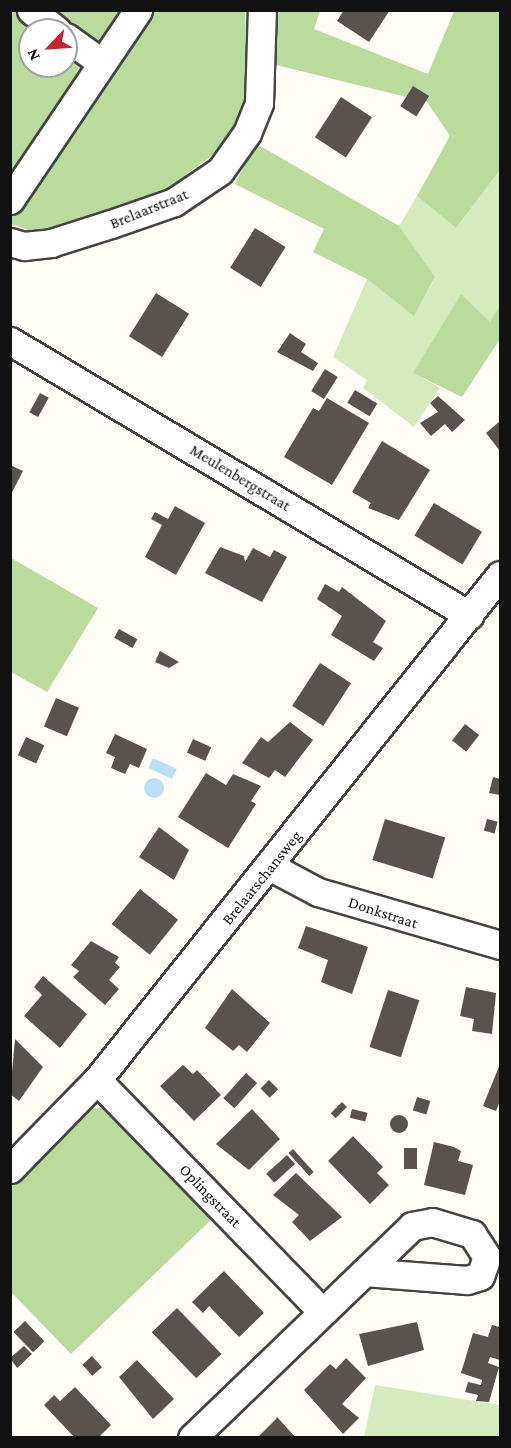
<!DOCTYPE html>
<html>
<head>
<meta charset="utf-8">
<style>
	body { margin:0 }
	#map { position:relative; width:511px; height:1448px; overflow:hidden; background:#fffdf5; font-family:"Crimson Pro",serif }
	div>[style] { position:absolute }
	.green>* { inset:0; background:#d5ebbd }
	.forest>* { inset:0; background:#b9dc9c }
	.water>* { inset:0; background:#b9e0f7; transform-origin:0 0 }
	.round { border-radius:50% }
	.building>* { inset:0; background:#5a524d; transform-origin:0 0 }
	.roads { filter:drop-shadow(2px 0 #444) drop-shadow(-2px 0 #444) drop-shadow(0 2px #444) drop-shadow(0 -2px #444) }
	.minor>* { height:27px; margin:-13.5px; padding:0 13.5px; transform-origin:13.5px; border-radius:13.5px; background:#fff }
	span { translate:-50% -50%; white-space:nowrap; text-align:center; line-height:1.15; -webkit-text-stroke:6px #fff; paint-order:stroke }
	.street-label { font-size:16px; color:#111 }
	.frame { position:absolute; inset:0; border:12px solid #111; pointer-events:none }
	.north { position:absolute; left:18px; top:18px; width:60px; height:60px; box-sizing:border-box; background:#fff; border:2px solid #a0a0a0; border-radius:50%; rotate:245deg; font-size:16px; font-weight:700; line-height:24px; text-align:center; color:#111 }
	.north::after { content:''; display:block; margin:auto; width:21px; height:27px; background:#c4262e; clip-path:polygon(50% 0,100% 100%,50% 72%,0 100%) }
</style>
</head>
<body>
<div id="map">
	<div class="green">
		<i style="clip-path:polygon(500px 170px,500px 305px,490px 323px,461px 295px,414px 373px,440px 388px,414px 427px,363px 388px,367px 380px,333px 357px,367px 279px,414px 315px,435px 278px,399px 226px,417px 196px,456px 228px)"></i>
		<i style="clip-path:polygon(375px 1385px,500px 1405px,500px 1437px,364px 1437px)"></i>
	</div>
	<div class="forest">
		<i style="clip-path:polygon(evenodd,10px 11px,245px 11px,248px 82px,242px 114px,212px 155px,162px 193px,64px 229px,37px 233px,11px 224px,10px 11px,30px 30px,66px 30px,66px 66px,30px 66px,30px 30px)"></i>
		<i style="clip-path:polygon(275px 11px,320px 11px,314px 29px,428px 74px,454px 11px,500px 11px,500px 170px,456px 228px,417px 196px,450px 136px,427px 102px,276px 65px)"></i>
		<i style="clip-path:polygon(255px 143px,399px 226px,435px 277px,414px 316px,367px 279px,313px 252px,324px 229px,235px 184px)"></i>
		<i style="clip-path:polygon(461px 294px,490px 322px,500px 305px,500px 339px,462px 397px,413px 373px)"></i>
		<i style="clip-path:polygon(11px 558px,98px 608px,47px 692px,11px 672px)"></i>
		<i style="clip-path:polygon(103px 1107px,126px 1123px,212px 1219px,71px 1354px,11px 1292px,11px 1187px,88px 1109px)"></i>
	</div>
	<div class="water">
		<i style="left:153px;top:758px;width:26px;height:11px;rotate:25deg"></i>
		<i class="round" style="left:144px;top:778px;width:20px;height:20px"></i>
	</div>
	<div class="building">
		<i style="clip-path:polygon(344px 10px,390px 10px,369px 42px,337px 21px)"></i>
		<i style="left:413px;top:86px;width:19px;height:24px;rotate:32deg"></i>
		<i style="left:341px;top:97px;width:37px;height:48px;rotate:33deg"></i>
		<i style="left:255px;top:228px;width:36px;height:47px;rotate:32deg"></i>
		<i style="left:156px;top:293px;width:39px;height:51px;rotate:32deg"></i>
		<i style="clip-path:polygon(290px 333px,306px 344px,301px 352px,318px 363px,313px 371px,277px 352px)"></i>
		<i style="left:325px;top:369px;width:15px;height:26px;rotate:32deg"></i>
		<i style="left:355px;top:390px;width:26px;height:15px;rotate:31deg"></i>
		<i style="left:40px;top:393px;width:10px;height:22px;rotate:29deg"></i>
		<i style="clip-path:polygon(438px 396px,465px 420px,452px 432px,445px 424px,431px 436px,420px 423px,438px 412px,430px 403px)"></i>
		<i style="clip-path:polygon(327px 398px,369px 423px,332px 485px,284px 457px,313px 408px,319px 411px)"></i>
		<i style="clip-path:polygon(500px 421px,500px 451px,486px 433px)"></i>
		<i style="clip-path:polygon(382px 441px,430px 470px,399px 520px,368px 508px,371px 503px,352px 492px)"></i>
		<i style="clip-path:polygon(10px 465px,23px 471px,10px 496px)"></i>
		<i style="left:434px;top:503px;width:56px;height:38px;rotate:31deg"></i>
		<i style="clip-path:polygon(175px 506px,205px 523px,176px 575px,145px 557px,162px 525px,151px 519px,155px 512px,168px 519px)"></i>
		<i style="clip-path:polygon(220px 547px,244px 556px,245px 562px,253px 548px,270px 557px,274px 550px,287px 557px,262px 602px,205px 573px)"></i>
		<i style="clip-path:polygon(325px 584px,339px 592px,342px 587px,386px 621px,373px 642px,383px 648px,374px 661px,331px 635px,342px 616px,317px 599px)"></i>
		<i style="left:119px;top:629px;width:21px;height:10px;rotate:29deg"></i>
		<i style="clip-path:polygon(160px 651px,179px 662px,169px 668px,155px 662px)"></i>
		<i style="left:320px;top:663px;width:37px;height:51px;rotate:33deg"></i>
		<i style="left:56px;top:698px;width:25px;height:31px;rotate:23deg"></i>
		<i style="clip-path:polygon(290px 722px,313px 740px,285px 777px,275px 770px,269px 778px,242px 763px,261px 737px,268px 742px)"></i>
		<i style="left:465px;top:724px;width:18px;height:21px;rotate:38deg"></i>
		<i style="clip-path:polygon(115px 734px,147px 749px,139px 768px,130px 764px,125px 774px,111px 768px,115px 757px,106px 753px)"></i>
		<i style="left:26px;top:737px;width:20px;height:20px;rotate:24deg"></i>
		<i style="left:193px;top:739px;width:20px;height:15px;rotate:24deg"></i>
		<i style="clip-path:polygon(206px 773px,226px 785px,233px 774px,261px 786px,251px 801px,256px 804px,228px 848px,178px 817px)"></i>
		<i style="clip-path:polygon(493px 777px,500px 779px,500px 795px,489px 793px)"></i>
		<i style="left:385px;top:819px;width:63px;height:43px;rotate:17deg"></i>
		<i style="left:487px;top:819px;width:11px;height:12px;rotate:15deg"></i>
		<i style="clip-path:polygon(159px 827px,189px 850px,174px 880px,139px 857px)"></i>
		<i style="left:140px;top:889px;width:49px;height:45px;rotate:39deg"></i>
		<i style="clip-path:polygon(306px 926px,368px 947px,352px 994px,321px 982px,328px 960px,298px 948px)"></i>
		<i style="clip-path:polygon(91px 941px,119px 957px,115px 963px,120px 967px,109px 980px,119px 989px,105px 1005px,73px 977px,79px 971px,71px 965px)"></i>
		<i style="clip-path:polygon(43px 976px,87px 1014px,60px 1048px,24px 1016px,42px 995px,34px 987px)"></i>
		<i style="clip-path:polygon(466px 987px,496px 993px,492px 1034px,472px 1031px,474px 1019px,460px 1016px)"></i>
		<i style="clip-path:polygon(232px 989px,270px 1023px,247px 1052px,239px 1045px,233px 1051px,205px 1028px)"></i>
		<i style="left:388px;top:990px;width:33px;height:60px;rotate:18deg"></i>
		<i style="clip-path:polygon(15px 1039px,43px 1067px,19px 1101px,10px 1094px)"></i>
		<i style="clip-path:polygon(500px 1064px,500px 1101px,496px 1111px,483px 1106px)"></i>
		<i style="clip-path:polygon(183px 1065px,193px 1074px,197px 1070px,221px 1095px,194px 1121px,160px 1086px)"></i>
		<i style="left:246px;top:1073px;width:15px;height:34px;rotate:42deg"></i>
		<i style="left:269px;top:1080px;width:13px;height:12px;rotate:45deg"></i>
		<i style="left:417px;top:1097px;width:14px;height:14px;rotate:17deg"></i>
		<i style="left:342px;top:1102px;width:7px;height:16px;rotate:45deg"></i>
		<i style="clip-path:polygon(252px 1109px,280px 1139px,249px 1170px,216px 1144px)"></i>
		<i style="left:352px;top:1109px;width:16px;height:9px;rotate:14deg"></i>
		<i class="round" style="left:390px;top:1115px;width:18px;height:18px"></i>
		<i style="clip-path:polygon(353px 1136px,383px 1167px,377px 1173px,389px 1185px,370px 1204px,328px 1161px)"></i>
		<i style="clip-path:polygon(434px 1142px,454px 1147px,461px 1151px,458px 1161px,473px 1165px,465px 1195px,424px 1185px)"></i>
		<i style="left:404px;top:1148px;width:13px;height:21px"></i>
		<i style="left:293px;top:1149px;width:31px;height:6px;rotate:48deg"></i>
		<i style="left:287px;top:1155px;width:12px;height:28px;rotate:48deg"></i>
		<i style="clip-path:polygon(296px 1173px,342px 1217px,310px 1241px,292px 1222px,299px 1215px,273px 1195px)"></i>
		<i style="clip-path:polygon(224px 1271px,264px 1313px,239px 1337px,209px 1306px,203px 1313px,192px 1302px)"></i>
		<i style="left:177px;top:1308px;width:64px;height:35px;rotate:46deg"></i>
		<i style="left:25px;top:1321px;width:28px;height:16px;rotate:46deg"></i>
		<i style="clip-path:polygon(417px 1322px,424px 1350px,368px 1366px,359px 1334px)"></i>
		<i style="clip-path:polygon(492px 1325px,500px 1327px,500px 1360px,490px 1357px,488px 1363px,499px 1367px,489px 1402px,476px 1401px,478px 1395px,465px 1392px,468px 1382px,481px 1385px,482px 1380px,461px 1373px,473px 1333px,488px 1337px)"></i>
		<i style="clip-path:polygon(24px 1346px,32px 1354px,17px 1368px,10px 1358px)"></i>
		<i style="left:92px;top:1356px;width:15px;height:13px;rotate:48deg"></i>
		<i style="clip-path:polygon(346px 1358px,366px 1378px,342px 1404px,359px 1418px,343px 1434px,304px 1390px,330px 1364px,336px 1369px)"></i>
		<i style="clip-path:polygon(137px 1360px,174px 1399px,153px 1419px,119px 1377px)"></i>
		<i style="clip-path:polygon(75px 1387px,111px 1425px,98px 1438px,75px 1438px,44px 1405px,54px 1395px,60px 1401px)"></i>
		<i style="clip-path:polygon(277px 1417px,296px 1438px,257px 1438px,276px 1419px)"></i>
	</div>
	<div class="roads">
		<div class="minor">
			<i style="left:31px;top:10px;width:33px;rotate:38deg"></i>
			<i style="left:66px;top:37px;width:44px;rotate:35.8deg"></i>
			<i style="left:10px;top:200px;width:229px;rotate:-56deg"></i>
			<i style="left:10px;top:242px;width:15px;rotate:16deg"></i>
			<i style="left:24px;top:246px;width:27px;rotate:-6deg"></i>
			<i style="left:51px;top:243px;width:63px;rotate:-17.6deg"></i>
			<i style="left:111px;top:224px;width:67px;rotate:-19.2deg"></i>
			<i style="left:174px;top:202px;width:55px;rotate:-34deg"></i>
			<i style="left:220px;top:171px;width:47px;rotate:-54.6deg"></i>
			<i style="left:247px;top:133px;width:32px;rotate:-68deg"></i>
			<i style="left:259px;top:103px;width:93px;rotate:-88.2deg"></i>
			<i style="left:10px;top:341px;width:535px;rotate:30.84deg"></i>
			<i style="left:271px;top:867px;width:53px;rotate:28deg"></i>
			<i style="left:318px;top:892px;width:190px;rotate:16.2deg"></i>
			<i style="left:97px;top:1080px;width:322px;rotate:45.8deg"></i>
			<i style="left:10px;top:1169px;width:124px;rotate:-45.7deg"></i>
			<i style="left:97px;top:1080px;width:646px;rotate:-51.41deg"></i>
			<i style="left:192px;top:1438px;width:306px;rotate:-43.9deg"></i>
			<i style="left:412px;top:1226px;width:20px;rotate:-11deg"></i>
			<i style="left:432px;top:1222px;width:42px;rotate:16.7deg"></i>
			<i style="left:472px;top:1234px;width:27px;rotate:57deg"></i>
			<i style="left:487px;top:1257px;width:20px;rotate:110deg"></i>
			<i style="left:480px;top:1276px;width:14px;rotate:163deg"></i>
			<i style="left:467px;top:1280px;width:103px;rotate:-175.6deg"></i>
		</div>
	</div>
	<div class="street-label">
		<span style="left:149px;top:209px;rotate:-22deg">Brelaarstraat</span>
		<span style="left:240px;top:478px;rotate:31deg">Meulenbergstraat</span>
		<span style="left:262px;top:878px;rotate:-51deg">Brelaarschansweg</span>
		<span style="left:383px;top:913px;rotate:18deg">Donkstraat</span>
		<span style="left:210px;top:1196px;rotate:46deg">Oplingstraat</span>
	</div>
	<div class="frame"></div>
	<div class="north">N</div>
</div>
</body>
</html>
